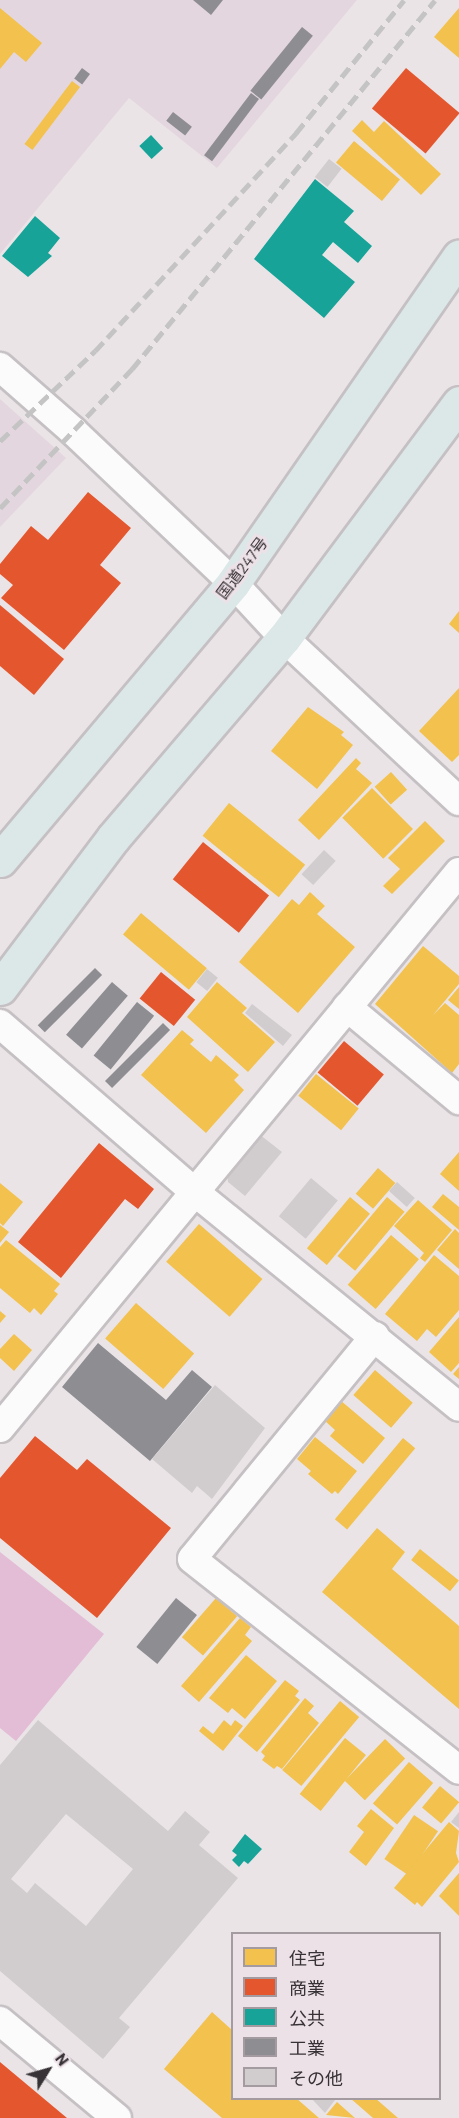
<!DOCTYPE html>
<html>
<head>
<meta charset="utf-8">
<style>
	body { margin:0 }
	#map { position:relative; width:459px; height:2118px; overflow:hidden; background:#eae4e7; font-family:Barlow,"Noto Sans JP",sans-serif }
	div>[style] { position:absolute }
	.built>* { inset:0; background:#e4d6de }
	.green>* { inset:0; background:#e3bcd6 }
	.homes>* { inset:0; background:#f2c14e; transform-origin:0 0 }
	.shops>* { inset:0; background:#e4572e; transform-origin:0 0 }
	.public>* { inset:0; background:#17a398; transform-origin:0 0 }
	.industry>* { inset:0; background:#8d8d92; transform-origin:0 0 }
	.building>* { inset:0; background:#d1cdcf; transform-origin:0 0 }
	.roads { filter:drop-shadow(2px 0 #c5c0c3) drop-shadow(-2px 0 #c5c0c3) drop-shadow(0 2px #c5c0c3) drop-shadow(0 -2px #c5c0c3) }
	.street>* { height:28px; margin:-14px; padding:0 14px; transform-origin:14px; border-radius:14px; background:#fcfbfb }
	.highway>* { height:33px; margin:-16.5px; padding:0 16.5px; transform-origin:16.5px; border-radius:16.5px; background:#dce7e8 }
	.rail>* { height:4.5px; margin-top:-2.25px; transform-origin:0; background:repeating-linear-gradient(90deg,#c5c4c5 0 12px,transparent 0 18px) }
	span { translate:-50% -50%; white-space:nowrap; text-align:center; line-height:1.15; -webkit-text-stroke:6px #ede1e8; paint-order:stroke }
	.street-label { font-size:16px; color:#373235 }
	.legend { position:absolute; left:231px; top:1932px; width:210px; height:168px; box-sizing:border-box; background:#ede1e8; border:2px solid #a49ba0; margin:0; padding:8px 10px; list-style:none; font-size:18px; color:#373235 }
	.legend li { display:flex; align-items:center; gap:12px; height:30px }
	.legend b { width:30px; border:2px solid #a49ba0 }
	.north { position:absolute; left:18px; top:2040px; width:60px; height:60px; -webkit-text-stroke:4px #ede1e8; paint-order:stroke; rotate:53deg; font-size:16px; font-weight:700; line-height:24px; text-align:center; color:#373235 }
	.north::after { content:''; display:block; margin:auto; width:21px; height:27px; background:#373235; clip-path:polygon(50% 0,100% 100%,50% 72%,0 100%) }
</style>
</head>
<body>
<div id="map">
	<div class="built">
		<i style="clip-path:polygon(0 0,357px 0,217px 168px,129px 98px,0 254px)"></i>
		<i style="clip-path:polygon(0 399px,66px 458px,0 527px)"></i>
	</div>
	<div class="green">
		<i style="clip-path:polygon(0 1552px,104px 1634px,16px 1741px,0 1728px)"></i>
	</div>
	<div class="homes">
		<i style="clip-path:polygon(0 8px,42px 43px,26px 62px,14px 52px,0 69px)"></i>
		<i style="clip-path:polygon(459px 8px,459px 58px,434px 37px)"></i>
		<i style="left:72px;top:81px;width:10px;height:79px;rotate:37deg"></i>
		<i style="clip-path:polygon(362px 120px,374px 132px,384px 121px,441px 174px,421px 195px,352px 131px)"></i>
		<i style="left:354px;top:141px;width:60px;height:28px;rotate:40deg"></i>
		<i style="clip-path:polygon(459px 611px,459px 633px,449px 624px)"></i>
		<i style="clip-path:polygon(459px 688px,459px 755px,452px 762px,419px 731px)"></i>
		<i style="clip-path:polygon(308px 707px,344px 732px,341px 735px,353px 745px,317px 789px,271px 751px)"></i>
		<i style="clip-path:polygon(356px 758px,361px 763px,356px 769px,372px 783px,319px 840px,298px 820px)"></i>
		<i style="left:391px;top:772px;width:24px;height:22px;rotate:48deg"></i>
		<i style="left:372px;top:788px;width:58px;height:42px;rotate:45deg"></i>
		<i style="left:229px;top:803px;width:98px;height:42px;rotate:39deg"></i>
		<i style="clip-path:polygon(425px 821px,445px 841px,392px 894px,383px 886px,400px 869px,388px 858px)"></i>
		<i style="clip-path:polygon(310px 892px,325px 906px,317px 914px,355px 947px,298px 1013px,239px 962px,292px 899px,299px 905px)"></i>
		<i style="left:141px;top:913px;width:86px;height:28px;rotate:40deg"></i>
		<i style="clip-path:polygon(423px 946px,459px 976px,459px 984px,433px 1015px,445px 1003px,459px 1015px,459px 1064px,452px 1073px,375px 1004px)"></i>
		<i style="clip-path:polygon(217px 982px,247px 1008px,242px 1013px,275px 1042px,248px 1072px,187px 1017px)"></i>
		<i style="clip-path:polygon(459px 987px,459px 1009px,448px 1000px)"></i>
		<i style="clip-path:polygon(182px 1030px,194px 1040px,190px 1044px,211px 1062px,216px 1055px,239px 1075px,234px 1080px,244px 1090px,206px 1133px,141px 1075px)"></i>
		<i style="left:316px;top:1074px;width:55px;height:28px;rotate:39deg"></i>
		<i style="clip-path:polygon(459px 1152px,459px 1191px,440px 1174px)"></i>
		<i style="left:378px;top:1168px;width:23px;height:34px;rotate:41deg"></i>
		<i style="clip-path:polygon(0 1183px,23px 1202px,3px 1226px,0 1223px)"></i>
		<i style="clip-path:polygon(443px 1194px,459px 1207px,459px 1230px,432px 1207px)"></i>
		<i style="left:350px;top:1197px;width:26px;height:67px;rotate:40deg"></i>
		<i style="left:387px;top:1197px;width:23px;height:77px;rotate:40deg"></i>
		<i style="clip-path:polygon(418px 1200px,452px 1230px,425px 1262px,420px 1258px,424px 1253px,394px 1226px)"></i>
		<i style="left:199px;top:1224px;width:84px;height:50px;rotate:41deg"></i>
		<i style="clip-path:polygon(0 1225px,9px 1232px,0 1243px)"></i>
		<i style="clip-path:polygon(455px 1229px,459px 1233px,459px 1269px,437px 1250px)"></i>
		<i style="left:391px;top:1235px;width:37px;height:66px;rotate:41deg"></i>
		<i style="clip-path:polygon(6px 1240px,60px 1284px,54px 1291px,58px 1294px,41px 1315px,34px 1308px,30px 1313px,0 1288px,0 1247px)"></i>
		<i style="clip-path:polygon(434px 1255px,459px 1276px,459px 1310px,436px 1337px,427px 1329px,417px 1341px,385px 1314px)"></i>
		<i style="left:136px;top:1303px;width:77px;height:47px;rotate:41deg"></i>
		<i style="clip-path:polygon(0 1311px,6px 1316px,0 1323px)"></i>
		<i style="clip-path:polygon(459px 1317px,459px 1363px,451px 1372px,429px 1352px)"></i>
		<i style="clip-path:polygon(14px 1334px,32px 1350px,14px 1371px,0 1358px,0 1349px)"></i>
		<i style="clip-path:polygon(459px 1367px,459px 1379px,453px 1374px)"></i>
		<i style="left:375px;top:1370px;width:50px;height:33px;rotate:41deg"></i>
		<i style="clip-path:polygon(340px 1400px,385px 1438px,363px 1464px,330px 1436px,335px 1430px,324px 1420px)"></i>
		<i style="clip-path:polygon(315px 1437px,357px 1471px,338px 1494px,335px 1491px,332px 1494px,308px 1474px,311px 1471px,297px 1459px)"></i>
		<i style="left:403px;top:1438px;width:16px;height:106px;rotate:40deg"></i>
		<i style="clip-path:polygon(377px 1528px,405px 1552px,392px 1569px,459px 1626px,459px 1709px,322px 1592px)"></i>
		<i style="left:420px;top:1549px;width:50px;height:14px;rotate:39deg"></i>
		<i style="left:216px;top:1598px;width:28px;height:52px;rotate:41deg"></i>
		<i style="clip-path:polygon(240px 1618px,251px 1627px,245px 1635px,252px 1641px,199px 1702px,181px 1686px)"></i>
		<i style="clip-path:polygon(246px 1655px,277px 1681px,245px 1719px,232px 1708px,228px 1713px,209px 1698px)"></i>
		<i style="clip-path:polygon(285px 1680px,299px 1691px,295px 1696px,300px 1700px,257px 1752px,238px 1736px)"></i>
		<i style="clip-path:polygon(305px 1698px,314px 1706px,308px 1713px,319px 1723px,282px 1769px,277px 1766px,274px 1769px,262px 1760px,265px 1756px,261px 1752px)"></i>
		<i style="left:340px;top:1701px;width:25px;height:90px;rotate:40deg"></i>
		<i style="clip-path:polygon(224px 1720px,231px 1726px,235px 1720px,243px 1726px,223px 1751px,199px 1731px,203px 1726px,213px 1734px)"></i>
		<i style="left:345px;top:1738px;width:27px;height:72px;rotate:39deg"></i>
		<i style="left:385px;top:1739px;width:28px;height:58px;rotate:44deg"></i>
		<i style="left:409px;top:1762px;width:32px;height:55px;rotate:41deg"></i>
		<i style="left:440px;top:1786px;width:25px;height:28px;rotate:40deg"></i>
		<i style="clip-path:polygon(371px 1809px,394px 1828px,366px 1866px,349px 1852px,364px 1832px,357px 1826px)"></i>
		<i style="left:414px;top:1815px;width:29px;height:53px;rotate:34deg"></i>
		<i style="clip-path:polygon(449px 1822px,459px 1831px,456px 1853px,459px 1862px,422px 1907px,417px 1902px,415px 1905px,394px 1888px)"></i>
		<i style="clip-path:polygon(459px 1873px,459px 1916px,439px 1896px)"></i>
		<i style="clip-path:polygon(212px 2012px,232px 2030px,232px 2098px,296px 2098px,319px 2118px,222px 2118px,164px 2069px)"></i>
		<i style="clip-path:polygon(350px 2098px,375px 2098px,398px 2118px,373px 2118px)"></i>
		<i style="clip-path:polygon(337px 2102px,355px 2118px,326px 2115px)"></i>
	</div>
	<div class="shops">
		<i style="left:406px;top:68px;width:70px;height:53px;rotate:40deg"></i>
		<i style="clip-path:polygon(88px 492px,131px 528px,100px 565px,121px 583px,64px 650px,1px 598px,13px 585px,0 574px,0 564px,31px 526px,48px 540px)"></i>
		<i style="clip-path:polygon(0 605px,64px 659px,34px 695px,0 666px)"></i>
		<i style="left:203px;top:842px;width:85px;height:48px;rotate:39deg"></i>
		<i style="left:161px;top:972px;width:44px;height:34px;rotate:39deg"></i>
		<i style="left:344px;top:1041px;width:52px;height:41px;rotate:40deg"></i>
		<i style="clip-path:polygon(99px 1143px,154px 1189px,138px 1209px,125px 1199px,61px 1278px,18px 1242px)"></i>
		<i style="clip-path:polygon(35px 1436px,77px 1470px,87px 1459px,171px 1528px,97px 1618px,0 1538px,0 1478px)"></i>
		<i style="clip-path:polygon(0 2062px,67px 2118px,0 2118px)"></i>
	</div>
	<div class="public">
		<i style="left:151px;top:135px;width:18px;height:16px;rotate:47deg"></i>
		<i style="clip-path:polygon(315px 179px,354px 211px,344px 222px,372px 246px,358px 263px,333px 242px,322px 255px,355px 282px,324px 318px,254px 259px)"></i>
		<i style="clip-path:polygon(35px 216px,60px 238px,48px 253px,52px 256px,28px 277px,2px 256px)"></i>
		<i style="clip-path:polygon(245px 1834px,262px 1849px,248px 1864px,244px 1861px,239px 1867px,232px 1860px,237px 1855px,232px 1851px)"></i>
	</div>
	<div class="industry">
		<i style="clip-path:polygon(193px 0,223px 0,211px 15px)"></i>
		<i style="left:302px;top:27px;width:14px;height:82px;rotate:39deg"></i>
		<i style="left:82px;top:68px;width:10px;height:13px;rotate:37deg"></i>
		<i style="left:251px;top:93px;width:10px;height:78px;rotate:37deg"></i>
		<i style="left:173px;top:112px;width:24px;height:11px;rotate:38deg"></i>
		<i style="left:95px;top:968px;width:10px;height:81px;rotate:45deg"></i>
		<i style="left:112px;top:982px;width:21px;height:70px;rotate:41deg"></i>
		<i style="left:137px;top:1002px;width:22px;height:69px;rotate:39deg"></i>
		<i style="left:163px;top:1023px;width:10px;height:82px;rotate:45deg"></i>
		<i style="clip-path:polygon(98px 1343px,166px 1400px,192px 1370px,212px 1387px,150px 1461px,62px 1387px)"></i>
		<i style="left:176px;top:1598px;width:27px;height:63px;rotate:39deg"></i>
	</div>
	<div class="building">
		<i style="left:329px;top:159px;width:16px;height:23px;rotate:38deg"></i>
		<i style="left:324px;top:850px;width:16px;height:33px;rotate:43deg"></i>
		<i style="left:207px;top:969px;width:14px;height:17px;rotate:39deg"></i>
		<i style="clip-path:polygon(252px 1004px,292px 1035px,283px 1046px,245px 1013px)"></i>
		<i style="clip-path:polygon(259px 1134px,282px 1152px,245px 1196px,228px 1182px,227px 1173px)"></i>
		<i style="left:311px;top:1178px;width:35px;height:50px;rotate:40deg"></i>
		<i style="left:397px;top:1182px;width:24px;height:12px;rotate:42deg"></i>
		<i style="clip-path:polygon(215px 1385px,265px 1428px,212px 1499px,197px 1486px,192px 1493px,152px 1459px)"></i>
		<i style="clip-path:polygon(evenodd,38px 1720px,168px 1831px,185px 1811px,210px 1832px,199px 1845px,238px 1878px,119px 2018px,130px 2027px,103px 2059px,0 1971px,0 1765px,38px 1720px,66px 1814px,133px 1869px,86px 1926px,35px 1883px,27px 1893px,11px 1879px,66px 1814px)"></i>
		<i style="clip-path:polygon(459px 1812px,459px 1828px,451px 1822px)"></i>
		<i style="clip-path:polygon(311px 2098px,332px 2098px,335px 2100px,325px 2113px)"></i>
	</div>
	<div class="roads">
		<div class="street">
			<i style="left:0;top:367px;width:97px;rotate:41.2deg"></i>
			<i style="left:73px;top:431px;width:221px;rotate:43.5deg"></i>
			<i style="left:233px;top:583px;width:75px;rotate:47.2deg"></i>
			<i style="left:284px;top:638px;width:239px;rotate:43deg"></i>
			<i style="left:347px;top:1007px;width:146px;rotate:39.7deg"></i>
			<i style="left:0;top:1024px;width:259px;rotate:40.8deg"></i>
			<i style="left:196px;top:1193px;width:339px;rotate:39.1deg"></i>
			<i style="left:375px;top:1336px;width:288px;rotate:129.4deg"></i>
			<i style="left:192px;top:1559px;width:340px;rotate:38.3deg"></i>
			<i style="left:0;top:1428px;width:721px;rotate:-50.46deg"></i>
			<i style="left:0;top:2021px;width:152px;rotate:39.7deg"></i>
		</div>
		<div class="highway">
			<i style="left:0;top:860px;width:362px;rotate:-49.9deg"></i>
			<i style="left:233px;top:583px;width:397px;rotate:-55.3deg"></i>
			<i style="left:0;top:988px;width:188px;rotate:-53deg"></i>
			<i style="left:113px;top:838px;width:263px;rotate:-49.5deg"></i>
			<i style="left:284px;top:638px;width:293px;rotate:-53.3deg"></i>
		</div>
	</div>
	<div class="rail">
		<i style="left:0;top:441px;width:131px;rotate:-43.5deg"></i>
		<i style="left:95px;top:351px;width:297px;rotate:-47.3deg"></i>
		<i style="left:296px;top:133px;width:171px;rotate:-50.9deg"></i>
		<i style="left:0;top:508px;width:192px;rotate:-46.5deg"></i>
		<i style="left:132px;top:369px;width:477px;rotate:-50.6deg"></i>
	</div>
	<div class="street-label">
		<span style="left:242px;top:568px;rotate:-53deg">国道247号</span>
	</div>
	<ul class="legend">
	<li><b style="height:16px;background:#f2c14e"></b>住宅</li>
	<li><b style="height:16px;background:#e4572e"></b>商業</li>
	<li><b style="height:16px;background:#17a398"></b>公共</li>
	<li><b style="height:16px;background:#8d8d92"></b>工業</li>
	<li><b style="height:16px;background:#d1cdcf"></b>その他</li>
	</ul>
	<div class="north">N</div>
</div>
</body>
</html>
